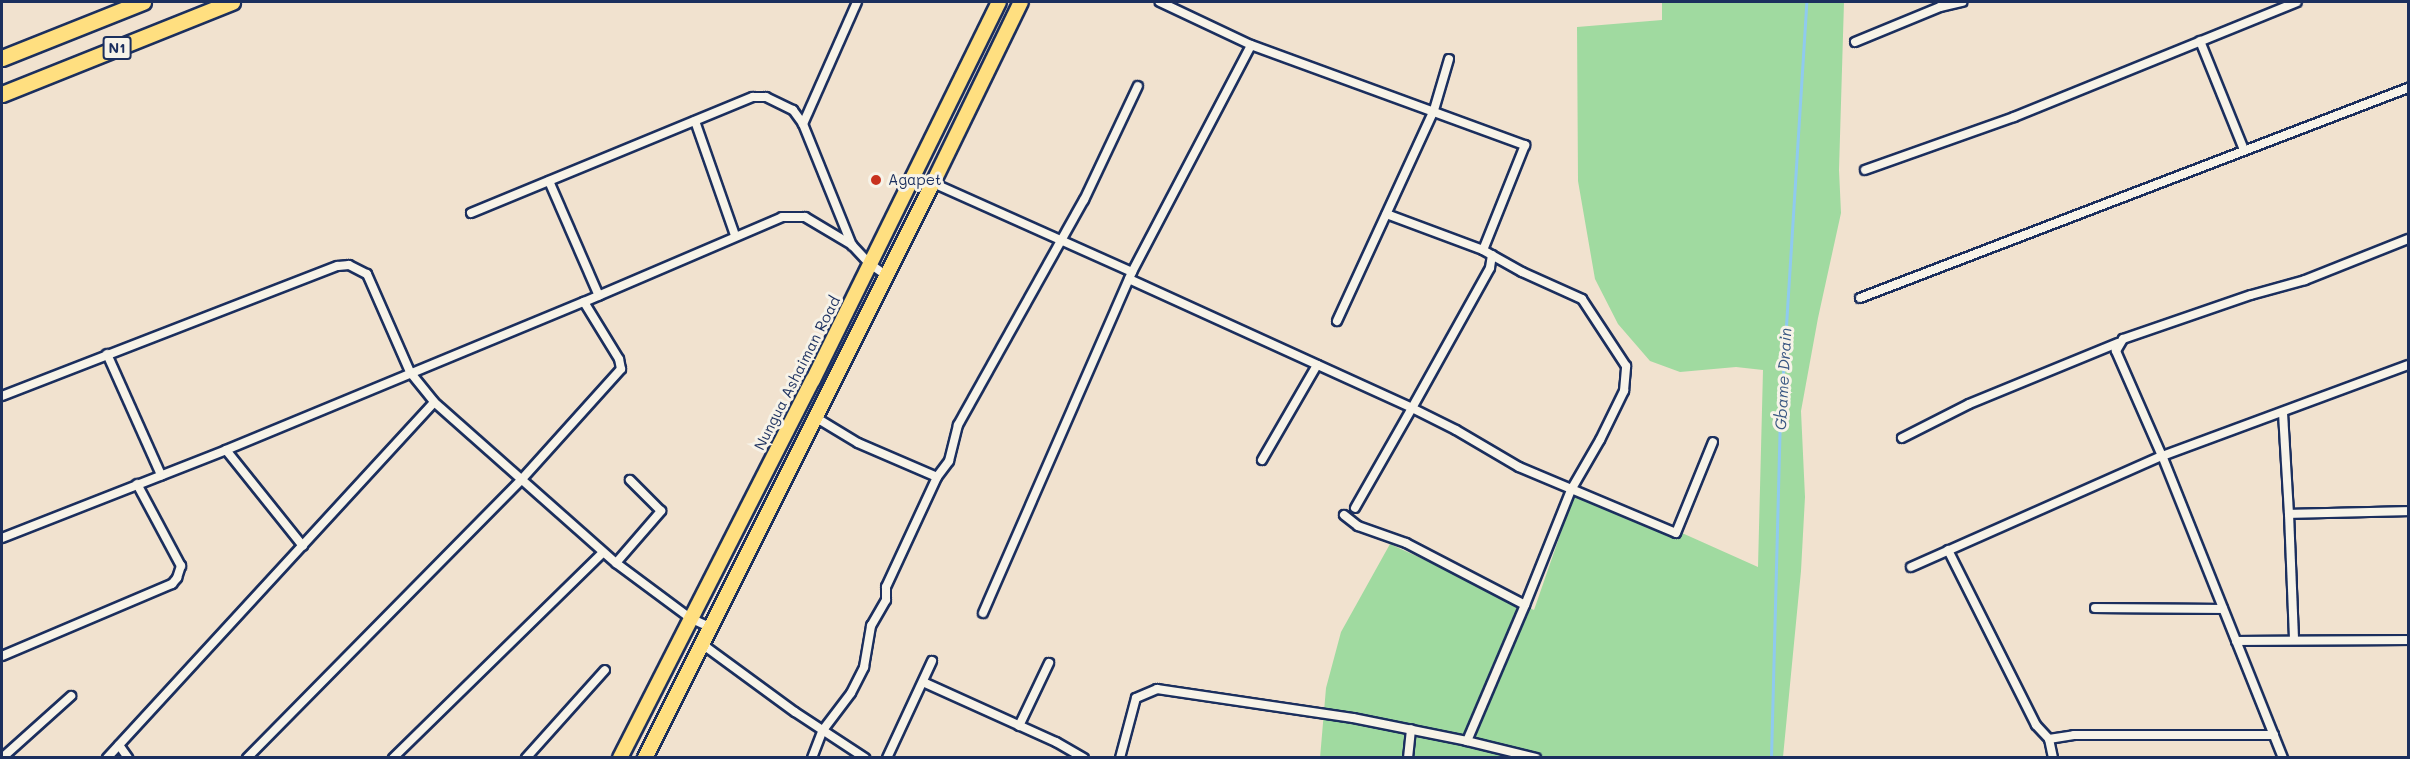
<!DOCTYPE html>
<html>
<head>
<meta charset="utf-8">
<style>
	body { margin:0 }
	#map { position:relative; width:2410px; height:759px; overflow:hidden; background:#f1e2cf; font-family:Mali,sans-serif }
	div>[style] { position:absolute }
	.green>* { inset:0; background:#a0daa0 }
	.stream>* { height:3px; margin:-1.5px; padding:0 1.5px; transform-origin:1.5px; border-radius:1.5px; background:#8fcaef }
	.roads { filter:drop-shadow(2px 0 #1b2f5e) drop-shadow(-2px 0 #1b2f5e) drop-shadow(0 2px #1b2f5e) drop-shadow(0 -2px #1b2f5e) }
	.street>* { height:8px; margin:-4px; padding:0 4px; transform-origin:4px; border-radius:4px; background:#f7f3e8 }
	.primary>* { height:14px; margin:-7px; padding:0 7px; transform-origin:7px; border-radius:7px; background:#ffdf80 }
	.highway>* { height:15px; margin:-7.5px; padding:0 7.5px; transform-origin:7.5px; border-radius:7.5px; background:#ffdf80 }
	.dots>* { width:16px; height:16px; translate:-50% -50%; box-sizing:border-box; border:3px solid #f7f3e8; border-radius:50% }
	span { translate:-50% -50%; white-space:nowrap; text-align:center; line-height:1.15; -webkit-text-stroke:6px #f7f3e8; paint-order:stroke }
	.shield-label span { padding:2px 4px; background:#f7f3e8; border:2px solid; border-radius:4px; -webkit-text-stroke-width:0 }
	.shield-label { font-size:14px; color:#1b2f5e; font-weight:700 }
	.poi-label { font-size:15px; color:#1b2f5e }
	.left { translate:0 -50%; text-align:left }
	.street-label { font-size:15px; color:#1b2f5e }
	.water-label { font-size:16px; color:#385682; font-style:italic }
	.frame { position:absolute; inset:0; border:3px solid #1b2f5e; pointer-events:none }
</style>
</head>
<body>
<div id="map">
	<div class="green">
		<i style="clip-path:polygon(1662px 2px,1844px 2px,1839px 170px,1841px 213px,1818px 318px,1801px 411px,1805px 497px,1801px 571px,1783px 757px,1320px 758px,1326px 688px,1341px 632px,1390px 544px,1534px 610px,1577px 486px,1758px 567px,1763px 370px,1736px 367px,1680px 372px,1650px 361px,1618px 324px,1595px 279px,1578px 181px,1577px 27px,1662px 20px)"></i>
	</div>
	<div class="stream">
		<i style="left:1771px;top:758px;width:337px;rotate:-88.5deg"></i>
		<i style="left:1780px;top:421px;width:420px;rotate:-86.4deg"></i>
	</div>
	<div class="roads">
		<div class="street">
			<i style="left:2200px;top:41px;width:118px;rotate:68deg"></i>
			<i style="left:1855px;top:42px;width:92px;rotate:-22.4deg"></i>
			<i style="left:1940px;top:7px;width:23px;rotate:-13deg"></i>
			<i style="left:1251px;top:45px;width:292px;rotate:20.1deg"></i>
			<i style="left:1525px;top:145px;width:113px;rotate:111.8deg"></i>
			<i style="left:695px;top:121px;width:121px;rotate:70.7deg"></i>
			<i style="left:803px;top:124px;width:133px;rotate:-66.1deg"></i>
			<i style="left:1865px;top:170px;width:158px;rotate:-19.6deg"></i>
			<i style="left:2014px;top:117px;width:305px;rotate:-22.1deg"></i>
			<i style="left:549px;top:181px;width:125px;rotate:66.5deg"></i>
			<i style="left:933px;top:183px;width:218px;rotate:24.1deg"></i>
			<i style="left:471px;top:213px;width:305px;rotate:-22.4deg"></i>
			<i style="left:753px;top:97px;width:13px"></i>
			<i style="left:766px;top:97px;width:30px;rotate:26deg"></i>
			<i style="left:793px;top:110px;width:17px;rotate:54deg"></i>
			<i style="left:803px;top:124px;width:131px;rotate:68deg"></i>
			<i style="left:1492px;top:255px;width:13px;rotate:99deg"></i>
			<i style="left:1490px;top:268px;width:160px;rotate:119.1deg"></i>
			<i style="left:1412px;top:408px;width:49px;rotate:26.6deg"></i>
			<i style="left:1456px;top:430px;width:73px;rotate:30.4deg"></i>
			<i style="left:1519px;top:467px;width:170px;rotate:22.8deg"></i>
			<i style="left:1676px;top:533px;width:98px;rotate:-67.9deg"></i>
			<i style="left:1129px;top:279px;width:311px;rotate:24.5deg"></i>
			<i style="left:1412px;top:408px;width:115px;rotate:119.7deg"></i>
			<i style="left:1860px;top:298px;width:587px;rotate:-20.97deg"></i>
			<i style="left:1337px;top:321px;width:232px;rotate:-65.3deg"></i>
			<i style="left:1434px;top:110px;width:53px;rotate:-73.6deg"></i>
			<i style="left:107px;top:354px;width:133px;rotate:65.9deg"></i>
			<i style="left:2px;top:396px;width:360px;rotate:-21.2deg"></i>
			<i style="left:338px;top:266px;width:11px;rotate:-5deg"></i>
			<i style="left:349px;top:265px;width:20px;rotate:27deg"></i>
			<i style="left:367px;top:274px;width:107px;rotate:66.3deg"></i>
			<i style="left:410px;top:372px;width:38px;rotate:51deg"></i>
			<i style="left:434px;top:402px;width:243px;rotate:41.5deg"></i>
			<i style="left:616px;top:563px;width:92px;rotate:36.6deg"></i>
			<i style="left:690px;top:618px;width:23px;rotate:25deg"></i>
			<i style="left:2283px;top:413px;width:101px;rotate:86.6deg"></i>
			<i style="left:2289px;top:514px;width:119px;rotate:-1.4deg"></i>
			<i style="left:815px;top:417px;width:50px;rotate:31.2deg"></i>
			<i style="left:858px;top:443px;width:86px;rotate:23.3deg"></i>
			<i style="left:1902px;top:438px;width:75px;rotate:-26.9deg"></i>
			<i style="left:1969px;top:404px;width:161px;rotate:-22.3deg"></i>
			<i style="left:226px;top:450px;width:123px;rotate:51.3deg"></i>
			<i style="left:1262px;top:460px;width:110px;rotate:-59.9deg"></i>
			<i style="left:2289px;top:514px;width:126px;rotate:87.7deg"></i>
			<i style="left:1344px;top:515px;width:18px;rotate:38deg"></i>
			<i style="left:1358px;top:526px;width:51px;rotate:19.5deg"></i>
			<i style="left:1406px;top:543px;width:134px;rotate:27.5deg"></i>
			<i style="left:1525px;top:605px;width:124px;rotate:-68.2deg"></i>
			<i style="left:1571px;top:490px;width:58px;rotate:-59.9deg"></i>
			<i style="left:1600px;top:440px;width:55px;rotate:-63.9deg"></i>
			<i style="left:1624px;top:391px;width:25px;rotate:-85deg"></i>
			<i style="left:1626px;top:366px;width:80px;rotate:-123.3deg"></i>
			<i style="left:1582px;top:299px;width:66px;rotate:-155.8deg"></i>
			<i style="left:1522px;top:272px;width:45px;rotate:-150.6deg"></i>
			<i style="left:1483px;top:250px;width:103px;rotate:-159.6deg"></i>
			<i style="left:2px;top:538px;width:241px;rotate:-21.4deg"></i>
			<i style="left:226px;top:450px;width:387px;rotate:-22.5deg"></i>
			<i style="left:584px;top:302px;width:215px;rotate:-23.2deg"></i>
			<i style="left:782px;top:217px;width:23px"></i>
			<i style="left:805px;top:217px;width:55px;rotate:30.8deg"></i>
			<i style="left:852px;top:245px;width:26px;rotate:47deg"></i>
			<i style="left:870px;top:264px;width:21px;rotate:35deg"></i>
			<i style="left:1948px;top:550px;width:196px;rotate:63.3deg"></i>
			<i style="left:2036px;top:725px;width:19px;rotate:47deg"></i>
			<i style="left:2049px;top:739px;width:25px;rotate:-9deg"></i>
			<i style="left:2074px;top:735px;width:200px"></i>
			<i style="left:616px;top:563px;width:69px;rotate:-49.1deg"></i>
			<i style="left:661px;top:511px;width:44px;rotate:-135deg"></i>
			<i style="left:1911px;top:567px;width:274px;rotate:-23.9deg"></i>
			<i style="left:2162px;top:456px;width:262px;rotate:-20.3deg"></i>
			<i style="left:2095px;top:608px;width:128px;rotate:0.4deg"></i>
			<i style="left:983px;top:613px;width:372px;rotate:-66.4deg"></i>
			<i style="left:1132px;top:272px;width:256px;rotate:-62.3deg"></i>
			<i style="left:1251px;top:45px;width:101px;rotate:-154.7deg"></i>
			<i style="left:2236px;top:641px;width:172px;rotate:-0.3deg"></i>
			<i style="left:702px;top:644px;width:115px;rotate:36.2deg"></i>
			<i style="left:795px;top:712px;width:84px;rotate:33.3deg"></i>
			<i style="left:2px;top:656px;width:185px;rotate:-23deg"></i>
			<i style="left:172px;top:584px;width:8px;rotate:-50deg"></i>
			<i style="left:177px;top:578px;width:13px;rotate:-72deg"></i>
			<i style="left:181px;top:566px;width:93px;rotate:-118.2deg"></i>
			<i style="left:923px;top:682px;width:146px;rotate:24.3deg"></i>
			<i style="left:1056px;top:742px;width:32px;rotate:30deg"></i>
			<i style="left:1019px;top:726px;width:70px;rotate:-64.5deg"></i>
			<i style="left:2049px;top:739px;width:19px;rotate:78deg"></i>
			<i style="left:1467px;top:741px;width:71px;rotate:13.8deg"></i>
			<i style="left:119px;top:745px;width:16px;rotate:55deg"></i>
			<i style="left:2px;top:758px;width:93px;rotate:-41.9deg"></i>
			<i style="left:107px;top:758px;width:483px;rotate:-47.4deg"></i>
			<i style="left:247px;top:758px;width:392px;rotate:-45.4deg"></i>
			<i style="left:522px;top:479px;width:148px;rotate:-48deg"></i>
			<i style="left:621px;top:369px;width:10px;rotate:-101deg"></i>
			<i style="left:619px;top:359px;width:67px;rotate:-121.6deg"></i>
			<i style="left:393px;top:758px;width:294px;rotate:-44.4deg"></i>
			<i style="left:526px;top:758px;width:118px;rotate:-48.1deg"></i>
			<i style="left:812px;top:758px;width:30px;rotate:-69deg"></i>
			<i style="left:823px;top:730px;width:46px;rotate:-52.9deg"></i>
			<i style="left:851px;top:693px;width:29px;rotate:-63deg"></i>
			<i style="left:864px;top:667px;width:42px;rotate:-80.3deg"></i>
			<i style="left:871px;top:626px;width:30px;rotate:-60deg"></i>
			<i style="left:886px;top:600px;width:13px;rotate:-90deg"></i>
			<i style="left:886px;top:587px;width:121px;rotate:-65.1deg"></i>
			<i style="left:937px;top:477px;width:20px;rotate:-53deg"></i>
			<i style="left:949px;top:461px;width:37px;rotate:-76deg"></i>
			<i style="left:958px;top:425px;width:258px;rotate:-60.8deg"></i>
			<i style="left:1084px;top:200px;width:126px;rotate:-64.7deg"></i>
			<i style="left:887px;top:758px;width:107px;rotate:-65.1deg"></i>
			<i style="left:1120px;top:758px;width:62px;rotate:-75.1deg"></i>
			<i style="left:1136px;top:698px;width:23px;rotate:-23deg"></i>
			<i style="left:1157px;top:689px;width:198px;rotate:8.4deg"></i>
			<i style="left:1353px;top:718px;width:116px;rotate:11.4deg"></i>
			<i style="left:1467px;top:741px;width:148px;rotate:-66.9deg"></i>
			<i style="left:1408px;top:758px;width:29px;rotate:-84deg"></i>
			<i style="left:2283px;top:758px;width:325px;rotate:-111.8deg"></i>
			<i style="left:2162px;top:456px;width:115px;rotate:-113.7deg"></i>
			<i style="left:2116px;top:351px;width:14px;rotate:-60deg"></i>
			<i style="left:2123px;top:339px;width:135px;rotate:-19deg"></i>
			<i style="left:2251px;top:295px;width:56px;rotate:-15.5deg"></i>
			<i style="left:2305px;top:280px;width:111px;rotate:-21.7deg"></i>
		</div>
		<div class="primary">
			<i style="left:620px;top:758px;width:424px;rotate:-63deg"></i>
			<i style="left:813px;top:380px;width:421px;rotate:-63.8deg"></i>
			<i style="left:645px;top:758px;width:643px;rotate:-63.4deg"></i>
			<i style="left:933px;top:183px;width:201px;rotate:-64.1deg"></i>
		</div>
		<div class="highway">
			<i style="left:2px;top:58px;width:152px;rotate:-21.7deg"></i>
			<i style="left:2px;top:94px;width:248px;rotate:-21.8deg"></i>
		</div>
	</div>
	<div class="dots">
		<i style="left:876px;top:180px;background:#c8321e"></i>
	</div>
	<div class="shield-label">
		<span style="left:117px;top:48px">N1</span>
	</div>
	<div class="poi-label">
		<span class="left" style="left:888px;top:180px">Agapet</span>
	</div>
	<div class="street-label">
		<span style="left:797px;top:373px;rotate:-63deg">Nungua Ashaiman Road</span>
	</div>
	<div class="water-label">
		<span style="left:1783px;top:379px;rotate:-87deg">Gbame Drain</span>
	</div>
	<div class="frame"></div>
</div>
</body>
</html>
